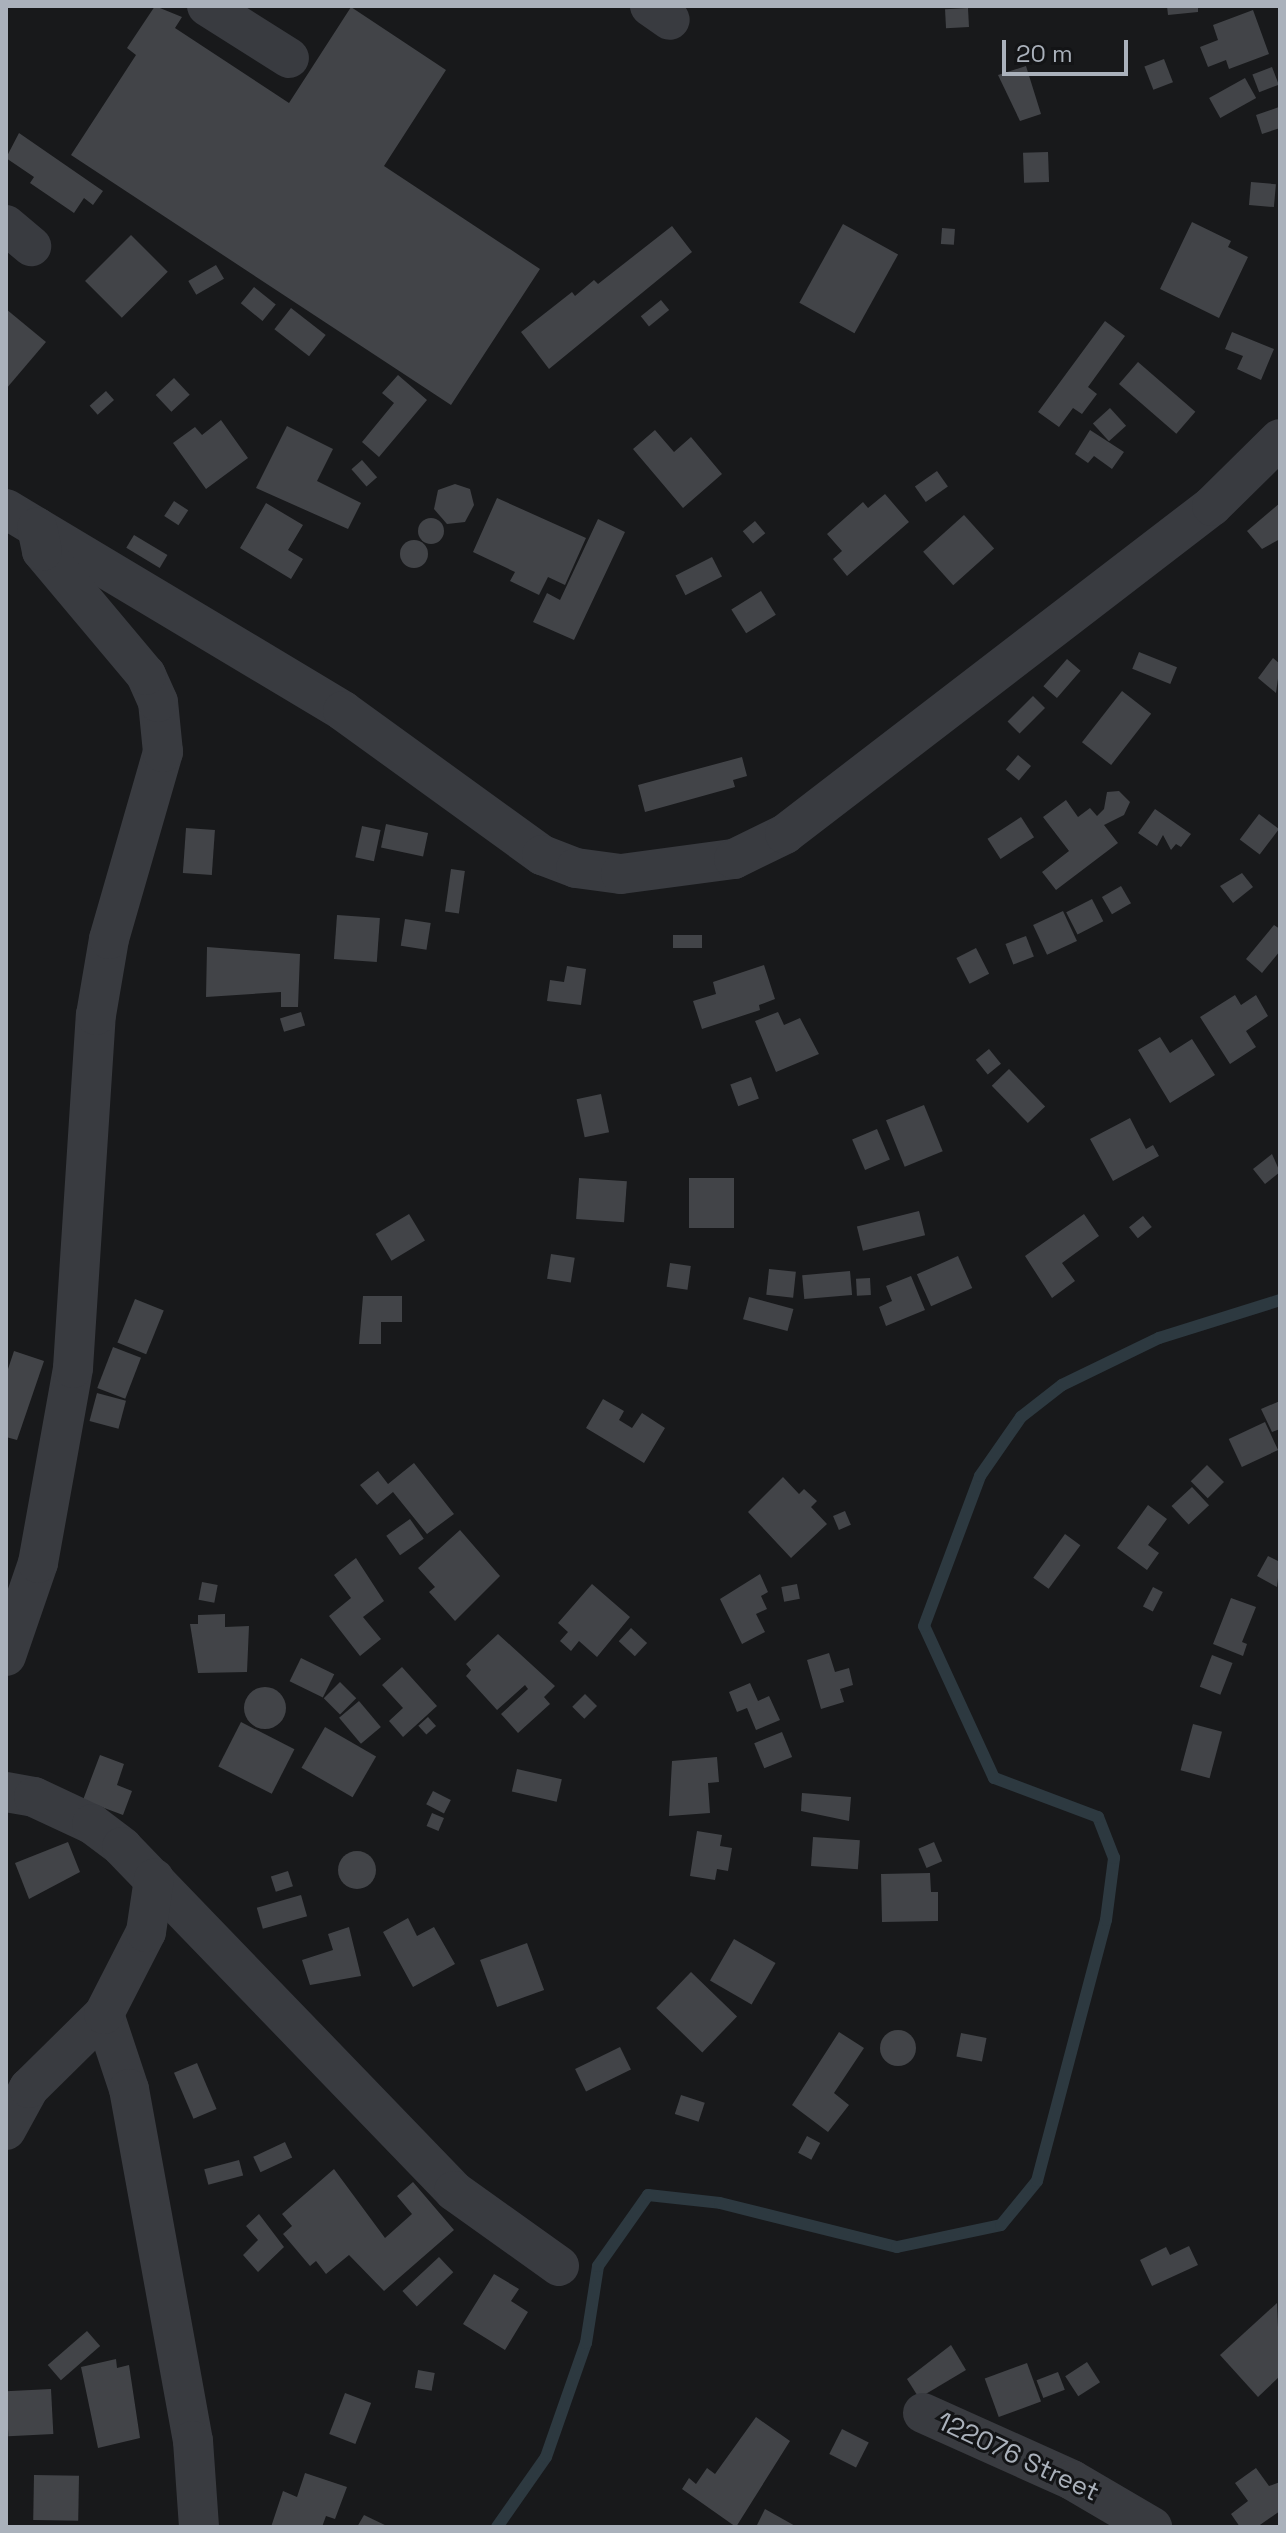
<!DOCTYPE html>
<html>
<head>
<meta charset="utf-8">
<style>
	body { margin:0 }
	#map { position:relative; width:1286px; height:2533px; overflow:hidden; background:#18191b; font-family:"Space Grotesk",sans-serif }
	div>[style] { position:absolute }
	.stream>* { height:12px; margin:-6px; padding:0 6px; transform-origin:6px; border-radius:6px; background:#2d3940 }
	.building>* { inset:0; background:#424448; transform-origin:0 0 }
	.round { border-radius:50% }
	.minor>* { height:40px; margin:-20px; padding:0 20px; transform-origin:20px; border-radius:20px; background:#393b40 }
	span { translate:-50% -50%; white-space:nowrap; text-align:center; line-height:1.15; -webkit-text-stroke:6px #131416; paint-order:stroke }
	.street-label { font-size:26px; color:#aab1bb }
	.frame { position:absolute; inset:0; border:8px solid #aab1bb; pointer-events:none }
	.scale { position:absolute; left:1002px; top:40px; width:126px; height:36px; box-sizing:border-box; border:4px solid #aab1bb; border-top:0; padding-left:10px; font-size:24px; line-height:28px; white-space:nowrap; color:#aab1bb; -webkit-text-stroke:6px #131416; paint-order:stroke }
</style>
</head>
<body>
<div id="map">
	<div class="stream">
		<i style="left:497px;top:2527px;width:85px;rotate:-55deg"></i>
		<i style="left:546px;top:2457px;width:121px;rotate:-70.7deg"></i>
		<i style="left:586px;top:2343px;width:78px;rotate:-81.1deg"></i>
		<i style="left:598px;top:2266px;width:87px;rotate:-54.8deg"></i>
		<i style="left:648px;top:2195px;width:72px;rotate:6.3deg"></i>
		<i style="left:720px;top:2203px;width:182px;rotate:14deg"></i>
		<i style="left:897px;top:2247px;width:106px;rotate:-11.9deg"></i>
		<i style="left:1001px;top:2225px;width:57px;rotate:-50.7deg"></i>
		<i style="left:1037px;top:2181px;width:270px;rotate:-75.2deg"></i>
		<i style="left:1106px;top:1920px;width:63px;rotate:-82.6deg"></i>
		<i style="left:1114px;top:1858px;width:44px;rotate:-111.3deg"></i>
		<i style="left:1098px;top:1817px;width:111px;rotate:-159.4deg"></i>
		<i style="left:994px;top:1778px;width:167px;rotate:-114.7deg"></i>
		<i style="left:924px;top:1626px;width:160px;rotate:-69.5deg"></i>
		<i style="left:980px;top:1476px;width:72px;rotate:-55.2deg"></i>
		<i style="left:1021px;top:1417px;width:52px;rotate:-38deg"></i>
		<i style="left:1062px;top:1385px;width:108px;rotate:-25.9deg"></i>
		<i style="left:1159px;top:1338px;width:127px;rotate:-17.4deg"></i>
	</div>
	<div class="building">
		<i style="clip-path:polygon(155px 6px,182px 17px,175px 28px,289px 103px,351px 7px,446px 70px,384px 166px,540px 269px,451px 405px,71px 155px,136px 55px,127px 48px)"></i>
		<i style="clip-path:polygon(1167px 6px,1198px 6px,1198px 12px,1168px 15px)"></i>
		<i style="left:968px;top:8px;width:19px;height:23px;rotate:87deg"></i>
		<i style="clip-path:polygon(1253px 10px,1269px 54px,1229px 69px,1226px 60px,1208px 67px,1200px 47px,1218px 40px,1213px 25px)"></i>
		<i style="left:1164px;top:59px;width:25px;height:21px;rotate:69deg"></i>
		<i style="clip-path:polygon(1026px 66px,1041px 114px,1020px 121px,998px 75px)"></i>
		<i style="left:1272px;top:67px;width:19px;height:21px;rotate:69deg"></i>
		<i style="left:1245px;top:78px;width:23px;height:41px;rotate:61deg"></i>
		<i style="clip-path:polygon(1279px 107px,1280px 128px,1262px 134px,1256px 115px)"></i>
		<i style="clip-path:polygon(19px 133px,103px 191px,93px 205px,84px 198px,74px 213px,30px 183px,34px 177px,6px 158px)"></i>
		<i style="left:1048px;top:152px;width:30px;height:25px;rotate:88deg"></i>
		<i style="left:1251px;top:182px;width:25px;height:23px;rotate:5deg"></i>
		<i style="clip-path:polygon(1192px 222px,1231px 241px,1228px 247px,1248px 257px,1219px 318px,1160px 289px)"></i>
		<i style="left:843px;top:224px;width:63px;height:90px;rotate:29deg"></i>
		<i style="clip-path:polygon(672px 226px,692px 252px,549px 369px,521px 332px,572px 292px,575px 296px,594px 280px,598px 284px)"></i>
		<i style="left:942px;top:228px;width:13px;height:16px;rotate:4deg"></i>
		<i style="left:131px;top:235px;width:52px;height:65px;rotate:45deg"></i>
		<i style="left:216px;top:265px;width:16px;height:32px;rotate:60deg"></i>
		<i style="left:254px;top:287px;width:28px;height:21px;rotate:39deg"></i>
		<i style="left:661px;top:300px;width:13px;height:26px;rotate:51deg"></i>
		<i style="left:291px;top:308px;width:44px;height:27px;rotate:38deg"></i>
		<i style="clip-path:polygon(6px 309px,46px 342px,6px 389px)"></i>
		<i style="clip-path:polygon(1105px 321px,1125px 336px,1088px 387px,1097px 394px,1082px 414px,1073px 408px,1059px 427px,1038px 412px)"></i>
		<i style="clip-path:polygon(1232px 332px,1274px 349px,1261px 380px,1237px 369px,1243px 356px,1225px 349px)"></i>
		<i style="left:1138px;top:362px;width:76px;height:29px;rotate:41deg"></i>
		<i style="clip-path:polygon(398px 375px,427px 400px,379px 457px,362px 442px,394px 403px,382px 393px)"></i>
		<i style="left:174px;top:378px;width:23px;height:25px;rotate:47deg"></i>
		<i style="left:106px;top:391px;width:12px;height:22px;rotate:48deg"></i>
		<i style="left:1110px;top:408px;width:24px;height:23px;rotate:48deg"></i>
		<i style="clip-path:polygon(221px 420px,248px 458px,206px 489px,173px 443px,195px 427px,202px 435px)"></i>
		<i style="clip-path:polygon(287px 426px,333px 449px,317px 481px,361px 503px,348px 529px,256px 488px)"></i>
		<i style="clip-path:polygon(655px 430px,674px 452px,691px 437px,722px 474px,683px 508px,633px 449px)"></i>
		<i style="clip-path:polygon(1090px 430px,1124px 452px,1112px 469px,1094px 456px,1088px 463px,1075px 454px)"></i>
		<i style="left:362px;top:460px;width:23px;height:14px;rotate:49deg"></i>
		<i style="left:937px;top:471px;width:19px;height:27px;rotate:55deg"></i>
		<i style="clip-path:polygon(455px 484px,470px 489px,474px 505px,465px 522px,447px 524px,434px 509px,438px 490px)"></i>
		<i style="clip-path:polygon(885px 494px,909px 522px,847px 576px,833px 559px,842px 551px,827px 534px,863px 502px,868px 508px)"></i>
		<i style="clip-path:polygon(497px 498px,586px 538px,565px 585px,548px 577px,539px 595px,510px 581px,515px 572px,473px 552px)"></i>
		<i style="left:174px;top:501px;width:17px;height:18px;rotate:33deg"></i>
		<i style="clip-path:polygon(266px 503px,303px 525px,288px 550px,303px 559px,291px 579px,240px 548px)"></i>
		<i style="clip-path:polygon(1280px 503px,1280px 539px,1262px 549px,1247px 531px)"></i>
		<i style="left:964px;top:515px;width:45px;height:55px;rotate:48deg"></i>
		<i class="round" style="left:418px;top:518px;width:26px;height:26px"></i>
		<i style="clip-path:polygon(598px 519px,625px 532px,574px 640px,533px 622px,547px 593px,560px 600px)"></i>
		<i style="left:755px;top:521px;width:16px;height:16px;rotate:50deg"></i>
		<i style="left:134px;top:535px;width:39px;height:15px;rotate:31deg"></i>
		<i class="round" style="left:400px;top:540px;width:28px;height:28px"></i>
		<i style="left:712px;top:557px;width:22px;height:41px;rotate:63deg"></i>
		<i style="left:761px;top:591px;width:28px;height:35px;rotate:58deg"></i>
		<i style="left:1139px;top:652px;width:41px;height:18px;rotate:22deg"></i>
		<i style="clip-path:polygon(1273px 658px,1280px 664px,1276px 693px,1258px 678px)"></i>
		<i style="left:1067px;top:659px;width:18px;height:36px;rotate:41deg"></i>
		<i style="left:1122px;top:691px;width:37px;height:65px;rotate:38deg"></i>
		<i style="left:1033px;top:696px;width:17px;height:36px;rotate:45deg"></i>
		<i style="left:1018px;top:755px;width:17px;height:19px;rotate:40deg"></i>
		<i style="clip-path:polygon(742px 757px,747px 776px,733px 780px,735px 787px,645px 812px,638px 785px)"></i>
		<i style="clip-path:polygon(1119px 791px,1130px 802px,1124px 815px,1104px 825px,1118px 843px,1056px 890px,1042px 872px,1069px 851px,1043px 817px,1066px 800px,1078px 817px,1090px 808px,1097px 816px,1104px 809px,1107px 792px)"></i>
		<i style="clip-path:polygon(1155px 809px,1191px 834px,1181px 847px,1176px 844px,1171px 850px,1163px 835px,1157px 846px,1138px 833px)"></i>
		<i style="left:1259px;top:814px;width:25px;height:32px;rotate:37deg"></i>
		<i style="left:1021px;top:817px;width:24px;height:40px;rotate:57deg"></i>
		<i style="left:386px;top:824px;width:43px;height:24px;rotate:12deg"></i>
		<i style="left:362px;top:826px;width:19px;height:32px;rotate:12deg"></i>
		<i style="left:186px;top:828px;width:29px;height:45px;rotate:4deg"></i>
		<i style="left:451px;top:869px;width:14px;height:43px;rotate:8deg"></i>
		<i style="clip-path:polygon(1242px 873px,1253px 887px,1233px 903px,1220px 886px)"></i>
		<i style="left:1121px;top:886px;width:20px;height:22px;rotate:60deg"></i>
		<i style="left:1092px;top:899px;width:25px;height:29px;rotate:63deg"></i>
		<i style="left:1063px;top:911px;width:33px;height:33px;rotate:65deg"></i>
		<i style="left:337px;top:915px;width:43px;height:44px;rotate:4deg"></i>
		<i style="left:405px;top:919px;width:26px;height:27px;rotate:9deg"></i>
		<i style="clip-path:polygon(1274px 925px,1280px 929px,1280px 951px,1262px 973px,1246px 959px)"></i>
		<i style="left:702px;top:935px;width:13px;height:29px;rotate:90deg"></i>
		<i style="left:1026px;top:936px;width:22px;height:22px;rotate:69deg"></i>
		<i style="clip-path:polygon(207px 947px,300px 954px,298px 1007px,281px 1007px,281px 992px,206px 997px)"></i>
		<i style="left:976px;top:948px;width:29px;height:22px;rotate:63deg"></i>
		<i style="clip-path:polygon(764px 965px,775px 999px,759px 1005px,760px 1010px,702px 1029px,693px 1001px,716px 994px,713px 982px)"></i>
		<i style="clip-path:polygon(567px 966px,586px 969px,581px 1005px,547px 1001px,550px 980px,564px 982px)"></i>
		<i style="clip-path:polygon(1235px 995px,1241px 1005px,1256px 995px,1268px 1016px,1246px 1031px,1256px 1047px,1230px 1064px,1200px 1017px)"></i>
		<i style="left:301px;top:1012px;width:14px;height:22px;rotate:73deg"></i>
		<i style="clip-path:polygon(778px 1012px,784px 1025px,800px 1018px,819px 1054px,776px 1072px,755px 1021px)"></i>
		<i style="clip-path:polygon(1160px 1037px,1170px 1053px,1192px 1039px,1215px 1075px,1170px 1103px,1138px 1050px)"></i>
		<i style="left:989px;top:1049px;width:19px;height:17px;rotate:51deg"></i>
		<i style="left:1009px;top:1069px;width:52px;height:24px;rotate:46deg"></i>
		<i style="left:751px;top:1077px;width:23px;height:22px;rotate:70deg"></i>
		<i style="left:601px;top:1094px;width:39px;height:25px;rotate:78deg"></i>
		<i style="left:924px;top:1105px;width:50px;height:41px;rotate:68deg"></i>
		<i style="clip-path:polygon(1130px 1118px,1146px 1149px,1153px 1145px,1159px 1156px,1113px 1181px,1090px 1139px)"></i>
		<i style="left:877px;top:1129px;width:33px;height:27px;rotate:67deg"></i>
		<i style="clip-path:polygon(1272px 1154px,1280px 1172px,1265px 1184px,1253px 1169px)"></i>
		<i style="left:579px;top:1178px;width:48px;height:41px;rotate:4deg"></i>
		<i style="left:689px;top:1178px;width:45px;height:50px"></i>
		<i style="left:919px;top:1211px;width:25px;height:64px;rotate:76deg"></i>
		<i style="left:409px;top:1214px;width:31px;height:39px;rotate:59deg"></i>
		<i style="clip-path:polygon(1084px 1214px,1099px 1236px,1062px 1263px,1075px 1281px,1052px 1298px,1025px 1256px)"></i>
		<i style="left:1143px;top:1216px;width:14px;height:18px;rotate:51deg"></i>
		<i style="left:551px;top:1254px;width:24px;height:25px;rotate:9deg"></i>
		<i style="left:958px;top:1256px;width:35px;height:45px;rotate:66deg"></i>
		<i style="left:670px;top:1263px;width:21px;height:24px;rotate:8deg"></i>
		<i style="left:769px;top:1269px;width:27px;height:26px;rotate:6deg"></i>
		<i style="left:850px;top:1271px;width:24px;height:48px;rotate:85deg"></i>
		<i style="clip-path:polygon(911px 1276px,925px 1310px,886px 1326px,879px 1307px,892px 1301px,886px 1286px)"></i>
		<i style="left:870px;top:1278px;width:17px;height:14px;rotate:87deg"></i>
		<i style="clip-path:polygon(363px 1296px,402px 1296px,402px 1322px,381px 1322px,381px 1344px,359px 1344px)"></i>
		<i style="left:749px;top:1297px;width:46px;height:23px;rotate:15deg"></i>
		<i style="left:135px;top:1299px;width:31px;height:47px;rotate:22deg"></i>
		<i style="left:113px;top:1347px;width:30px;height:44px;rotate:21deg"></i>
		<i style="clip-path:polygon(14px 1351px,44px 1361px,17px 1440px,6px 1437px,6px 1375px)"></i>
		<i style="left:97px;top:1393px;width:30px;height:29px;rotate:15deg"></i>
		<i style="clip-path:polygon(603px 1399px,624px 1411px,619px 1420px,632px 1428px,642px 1413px,665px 1428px,644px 1463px,586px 1428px)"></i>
		<i style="clip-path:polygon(1280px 1401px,1280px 1429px,1272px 1432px,1261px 1409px)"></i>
		<i style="left:1265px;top:1422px;width:31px;height:40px;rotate:65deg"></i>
		<i style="clip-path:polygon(414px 1463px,454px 1514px,427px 1534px,393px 1492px,377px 1505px,360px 1485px,378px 1471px,388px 1484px)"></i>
		<i style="left:1207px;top:1465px;width:24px;height:23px;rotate:45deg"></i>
		<i style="clip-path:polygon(783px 1477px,799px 1494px,804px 1489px,817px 1501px,811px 1507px,827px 1524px,791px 1558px,748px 1512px)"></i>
		<i style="left:1192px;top:1487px;width:25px;height:28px;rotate:47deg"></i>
		<i style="clip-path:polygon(1148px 1505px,1167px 1519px,1148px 1545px,1159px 1553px,1147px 1570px,1117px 1548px)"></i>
		<i style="left:845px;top:1511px;width:15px;height:13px;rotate:67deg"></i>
		<i style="left:410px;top:1519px;width:24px;height:29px;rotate:55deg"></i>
		<i style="clip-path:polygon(460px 1530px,500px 1576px,455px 1621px,429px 1592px,435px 1587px,418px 1568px)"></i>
		<i style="left:1065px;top:1534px;width:19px;height:54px;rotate:36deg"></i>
		<i style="clip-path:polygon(1268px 1556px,1280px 1562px,1277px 1587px,1257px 1576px)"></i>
		<i style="clip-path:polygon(356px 1558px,384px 1601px,363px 1617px,381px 1639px,360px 1656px,329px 1616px,351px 1598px,334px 1575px)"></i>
		<i style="clip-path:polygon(760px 1574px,768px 1592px,761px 1596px,767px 1609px,756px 1614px,765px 1632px,742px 1644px,720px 1599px)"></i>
		<i style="left:202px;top:1582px;width:16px;height:18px;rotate:11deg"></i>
		<i style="clip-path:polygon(592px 1584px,630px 1617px,597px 1657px,579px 1641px,571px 1651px,560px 1641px,568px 1632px,558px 1623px)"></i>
		<i style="left:797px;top:1584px;width:15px;height:16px;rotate:79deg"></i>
		<i style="left:1153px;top:1587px;width:11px;height:22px;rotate:27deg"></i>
		<i style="clip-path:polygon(1231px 1598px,1256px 1607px,1242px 1642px,1247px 1644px,1243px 1656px,1213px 1644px)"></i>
		<i style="clip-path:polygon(225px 1614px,225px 1627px,249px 1626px,247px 1672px,198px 1673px,190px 1624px,198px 1624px,198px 1615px)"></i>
		<i style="left:631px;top:1628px;width:22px;height:18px;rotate:43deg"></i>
		<i style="clip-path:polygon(498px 1634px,555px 1686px,544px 1697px,550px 1704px,518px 1733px,501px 1714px,528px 1689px,525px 1685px,497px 1710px,466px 1676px,471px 1670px,466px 1664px)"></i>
		<i style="clip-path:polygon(829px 1653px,835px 1672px,849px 1668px,853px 1685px,840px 1689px,844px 1702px,821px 1709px,807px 1660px)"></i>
		<i style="left:1212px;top:1655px;width:22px;height:34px;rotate:21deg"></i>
		<i style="left:301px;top:1658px;width:37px;height:26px;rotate:26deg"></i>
		<i style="clip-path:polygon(402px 1667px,437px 1706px,403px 1737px,389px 1721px,403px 1708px,382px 1685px)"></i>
		<i style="left:340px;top:1682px;width:23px;height:23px;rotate:45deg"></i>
		<i style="clip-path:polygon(750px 1683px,758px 1701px,769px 1696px,780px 1720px,756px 1730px,747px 1708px,737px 1712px,729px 1692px)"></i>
		<i class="round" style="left:244px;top:1687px;width:42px;height:42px"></i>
		<i style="left:585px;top:1694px;width:17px;height:18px;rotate:45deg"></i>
		<i style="left:359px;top:1701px;width:34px;height:26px;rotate:50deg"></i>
		<i style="left:428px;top:1717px;width:12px;height:13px;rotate:48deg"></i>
		<i style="left:241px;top:1722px;width:60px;height:50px;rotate:27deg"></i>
		<i style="left:1193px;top:1724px;width:30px;height:48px;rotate:15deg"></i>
		<i style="left:325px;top:1727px;width:59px;height:47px;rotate:30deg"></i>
		<i style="left:782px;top:1732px;width:27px;height:30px;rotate:68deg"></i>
		<i style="clip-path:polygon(100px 1755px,124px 1764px,117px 1785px,132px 1791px,123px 1815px,83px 1800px)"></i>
		<i style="clip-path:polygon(717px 1757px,719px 1782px,708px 1783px,710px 1813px,669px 1816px,672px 1761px)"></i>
		<i style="left:517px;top:1769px;width:46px;height:23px;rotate:13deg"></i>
		<i style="left:433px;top:1791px;width:20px;height:15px;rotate:27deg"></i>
		<i style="clip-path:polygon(802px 1793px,851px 1797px,849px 1821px,801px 1811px)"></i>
		<i style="left:432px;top:1813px;width:13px;height:14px;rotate:23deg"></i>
		<i style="clip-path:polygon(697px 1831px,722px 1835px,720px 1846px,732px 1848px,728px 1871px,717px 1869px,715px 1880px,690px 1876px)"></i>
		<i style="left:813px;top:1837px;width:47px;height:29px;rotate:4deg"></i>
		<i style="clip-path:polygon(68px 1842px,80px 1872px,29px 1899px,15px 1863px)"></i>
		<i style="left:934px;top:1842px;width:21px;height:17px;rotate:67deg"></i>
		<i class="round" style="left:338px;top:1851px;width:38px;height:38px"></i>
		<i style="left:288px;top:1871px;width:16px;height:18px;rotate:72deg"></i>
		<i style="clip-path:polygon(930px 1873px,931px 1892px,938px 1892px,938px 1921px,882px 1922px,881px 1874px)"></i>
		<i style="left:301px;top:1895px;width:22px;height:46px;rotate:74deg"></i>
		<i style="clip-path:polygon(408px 1918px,417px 1936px,434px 1927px,455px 1964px,413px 1987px,383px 1932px)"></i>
		<i style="clip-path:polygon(349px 1927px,361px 1976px,310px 1985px,302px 1960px,333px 1950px,328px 1934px)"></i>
		<i style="left:734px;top:1939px;width:48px;height:48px;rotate:30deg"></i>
		<i style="left:527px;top:1943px;width:50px;height:50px;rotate:70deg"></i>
		<i style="left:691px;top:1972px;width:64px;height:50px;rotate:44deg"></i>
		<i class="round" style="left:880px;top:2030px;width:36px;height:36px"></i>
		<i style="clip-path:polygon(839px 2032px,864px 2048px,834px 2093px,849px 2105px,828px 2132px,792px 2105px)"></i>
		<i style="left:961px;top:2033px;width:26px;height:24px;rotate:11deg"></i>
		<i style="left:620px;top:2047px;width:25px;height:50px;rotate:64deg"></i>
		<i style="left:197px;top:2063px;width:50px;height:25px;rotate:67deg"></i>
		<i style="left:681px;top:2095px;width:25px;height:20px;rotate:18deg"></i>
		<i style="left:807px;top:2136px;width:15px;height:19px;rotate:28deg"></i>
		<i style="left:285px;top:2142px;width:17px;height:35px;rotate:65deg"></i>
		<i style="left:239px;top:2160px;width:16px;height:36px;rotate:75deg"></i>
		<i style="clip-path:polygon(334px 2169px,385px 2238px,412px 2214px,397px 2196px,413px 2182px,454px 2230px,384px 2291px,349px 2255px,326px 2274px,316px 2261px,310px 2266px,283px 2234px,292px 2226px,282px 2214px)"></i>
		<i style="clip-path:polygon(259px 2214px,284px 2247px,258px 2272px,243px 2255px,258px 2240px,246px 2226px)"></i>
		<i style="clip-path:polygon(1189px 2246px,1198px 2265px,1152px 2286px,1140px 2260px,1166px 2247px,1170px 2255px)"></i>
		<i style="left:439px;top:2257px;width:21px;height:50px;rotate:47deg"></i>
		<i style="clip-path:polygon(494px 2274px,519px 2289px,511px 2301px,528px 2312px,505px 2350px,463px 2324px)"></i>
		<i style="clip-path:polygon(1277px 2303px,1280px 2376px,1258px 2397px,1220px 2355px)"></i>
		<i style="left:87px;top:2331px;width:20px;height:52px;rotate:49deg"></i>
		<i style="clip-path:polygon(951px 2345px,966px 2370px,919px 2398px,907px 2379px)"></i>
		<i style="clip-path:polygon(116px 2359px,117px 2368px,129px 2365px,140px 2438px,98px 2448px,81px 2367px)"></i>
		<i style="left:1087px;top:2362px;width:24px;height:26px;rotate:57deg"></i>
		<i style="left:1027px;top:2363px;width:41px;height:45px;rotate:70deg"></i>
		<i style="left:418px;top:2370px;width:17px;height:18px;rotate:10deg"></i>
		<i style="left:1058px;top:2372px;width:19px;height:23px;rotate:69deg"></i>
		<i style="left:51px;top:2389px;width:45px;height:45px;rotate:87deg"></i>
		<i style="left:345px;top:2393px;width:28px;height:44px;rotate:21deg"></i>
		<i style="clip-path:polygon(756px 2417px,790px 2441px,736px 2527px,682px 2489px,689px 2478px,696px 2484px,707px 2468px,715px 2474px)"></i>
		<i style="left:842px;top:2429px;width:30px;height:28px;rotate:27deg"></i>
		<i style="clip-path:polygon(1256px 2468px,1269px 2486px,1280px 2482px,1280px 2511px,1257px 2527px,1240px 2527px,1231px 2514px,1248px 2501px,1235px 2483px)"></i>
		<i style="clip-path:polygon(305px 2473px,347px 2487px,335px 2519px,326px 2516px,322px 2527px,271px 2527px,283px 2491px,297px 2497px)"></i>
		<i style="left:34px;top:2475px;width:45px;height:45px;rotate:1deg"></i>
		<i style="clip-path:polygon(765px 2509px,797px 2527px,756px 2527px)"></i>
		<i style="clip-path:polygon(364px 2515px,389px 2527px,357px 2527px)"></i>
	</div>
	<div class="minor">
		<i style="left:207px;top:6px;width:97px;rotate:32.4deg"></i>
		<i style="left:650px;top:6px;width:24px;rotate:35deg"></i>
		<i style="left:6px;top:225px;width:33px;rotate:40deg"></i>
		<i style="left:6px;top:509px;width:393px;rotate:30.9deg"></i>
		<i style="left:343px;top:711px;width:246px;rotate:35.9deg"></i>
		<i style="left:542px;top:855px;width:36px;rotate:21deg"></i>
		<i style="left:576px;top:868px;width:45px;rotate:7.6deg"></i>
		<i style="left:621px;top:874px;width:114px;rotate:-7.6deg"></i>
		<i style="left:734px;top:859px;width:57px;rotate:-26.1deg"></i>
		<i style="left:785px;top:834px;width:538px;rotate:-37.53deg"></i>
		<i style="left:1212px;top:506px;width:95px;rotate:-44.6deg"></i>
		<i style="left:6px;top:1656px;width:98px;rotate:-71deg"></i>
		<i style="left:38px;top:1563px;width:198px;rotate:-79.8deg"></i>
		<i style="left:73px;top:1368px;width:354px;rotate:-86.3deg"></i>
		<i style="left:96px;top:1015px;width:77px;rotate:-80.3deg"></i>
		<i style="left:109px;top:939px;width:195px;rotate:-73.9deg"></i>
		<i style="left:163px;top:752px;width:50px;rotate:-95.7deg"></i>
		<i style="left:158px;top:702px;width:30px;rotate:-114deg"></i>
		<i style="left:146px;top:675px;width:162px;rotate:-130deg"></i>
		<i style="left:42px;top:551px;width:24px;rotate:-102deg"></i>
		<i style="left:6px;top:1792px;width:28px;rotate:10deg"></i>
		<i style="left:34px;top:1797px;width:64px;rotate:25deg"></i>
		<i style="left:92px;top:1824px;width:38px;rotate:37deg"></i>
		<i style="left:122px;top:1847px;width:478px;rotate:46deg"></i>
		<i style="left:454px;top:2191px;width:129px;rotate:35.5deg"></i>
		<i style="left:104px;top:2014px;width:79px;rotate:71.6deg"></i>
		<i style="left:129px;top:2089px;width:358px;rotate:79.7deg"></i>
		<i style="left:193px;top:2441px;width:86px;rotate:86deg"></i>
		<i style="left:6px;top:2130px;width:48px;rotate:-61.3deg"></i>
		<i style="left:29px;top:2088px;width:105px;rotate:-44.6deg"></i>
		<i style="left:104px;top:2014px;width:92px;rotate:-62.9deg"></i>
		<i style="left:146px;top:1932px;width:54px;rotate:-81.4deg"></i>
		<i style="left:923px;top:2413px;width:163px;rotate:24.2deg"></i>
		<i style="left:1072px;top:2480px;width:93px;rotate:30.4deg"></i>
	</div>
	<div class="street-label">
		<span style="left:1018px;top:2457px;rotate:25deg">122076 Street</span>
	</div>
	<div class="frame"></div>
	<div class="scale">20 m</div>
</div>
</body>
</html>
